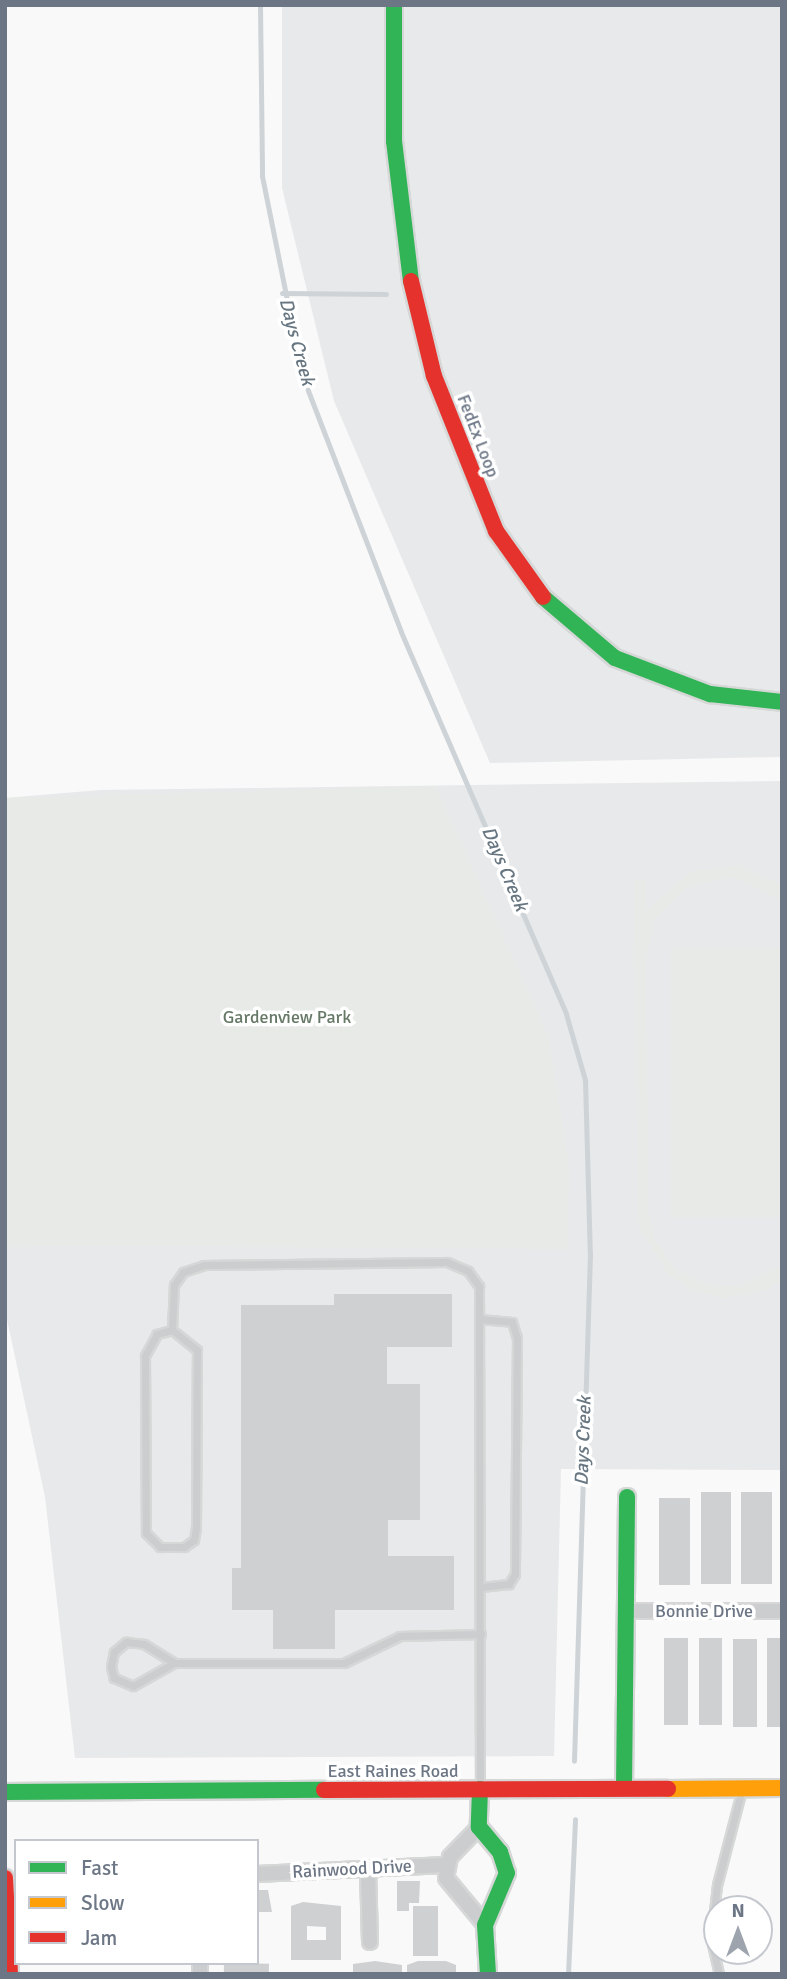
<!DOCTYPE html>
<html>
<head>
<meta charset="utf-8">
<style>
	body { margin:0 }
	#map { position:relative; width:787px; height:1979px; overflow:hidden; background:#f9f9f9; font-family:Signika,sans-serif }
	div>[style] { position:absolute }
	.built>* { inset:0; background:#e7e9ea }
	.green>* { inset:0; background:#e7eae6; transform-origin:0 0 }
	.stream>* { height:5px; margin:-2.5px; padding:0 2.5px; transform-origin:2.5px; border-radius:2.5px; background:#ced3d7 }
	.building>* { inset:0; background:#cfd0d2; transform-origin:0 0 }
	.roads { filter:drop-shadow(2px 0 #d6d7d7) drop-shadow(-2px 0 #d6d7d7) drop-shadow(0 2px #d6d7d7) drop-shadow(0 -2px #d6d7d7) }
	.lane>* { height:7px; margin:-3.5px; padding:0 3.5px; transform-origin:3.5px; border-radius:3.5px; background:#cccdce }
	.street>* { height:14px; margin:-7px; padding:0 7px; transform-origin:7px; border-radius:7px; background:#cccdce }
	.fast>* { height:16px; margin:-8px; padding:0 8px; transform-origin:8px; border-radius:8px; background:#30b455 }
	.slow>* { height:16px; margin:-8px; padding:0 8px; transform-origin:8px; border-radius:8px; background:#ff9f0a }
	.jam>* { height:16px; margin:-8px; padding:0 8px; transform-origin:8px; border-radius:8px; background:#e5322d }
	span { translate:-50% -50%; white-space:nowrap; text-align:center; line-height:1.15; -webkit-text-stroke:7px #fff; paint-order:stroke }
	.street-label { font-size:18px; color:#6c7685 }
	.park-label { font-size:18px; color:#667866 }
	.water-label { font-size:19px; color:#677680; font-style:italic }
	.frame { position:absolute; inset:0; border:7px solid #6c7685; pointer-events:none }
	.legend { position:absolute; left:14px; top:1839px; width:245px; height:126px; box-sizing:border-box; background:#fff; border:2px solid #c4c8ce; margin:0; padding:9px 12px; list-style:none; font-size:21px; color:#6c7685 }
	.legend li { display:flex; align-items:center; gap:14px; height:35px }
	.legend b { width:35px; border:2px solid #c4c8ce }
	.north { position:absolute; left:703px; top:1895px; width:70px; height:70px; box-sizing:border-box; background:#fff; border:2px solid #c4c8ce; border-radius:50%; rotate:0deg; font-size:19px; font-weight:700; line-height:28px; text-align:center; color:#6c7685 }
	.north::after { content:''; display:block; margin:auto; width:24px; height:32px; background:#9da4ae; clip-path:polygon(50% 0,100% 100%,50% 72%,0 100%) }
</style>
</head>
<body>
<div id="map">
	<div class="built">
		<i style="clip-path:polygon(282px 5px,782px 5px,782px 757px,490px 763px,334px 401px,282px 188px)"></i>
		<i style="clip-path:polygon(782px 781px,782px 1470px,561px 1469px,554px 1756px,75px 1758px,45px 1497px,5px 1310px,5px 798px,100px 790px)"></i>
	</div>
	<div class="green">
		<i style="clip-path:polygon(435px 786px,548px 1036px,569px 1167px,568px 1249px,5px 1245px,5px 798px)"></i>
		<i style="clip-path:polygon(738px 866px,782px 885px,782px 900px,733px 877px,688px 886px,653px 921px,646px 959px,648px 1212px,654px 1238px,676px 1271px,708px 1285px,740px 1286px,782px 1265px,782px 1280px,767px 1289px,726px 1298px,693px 1290px,668px 1274px,639px 1226px,634px 881px,646px 880px,646px 910px,691px 872px)"></i>
		<i style="left:782px;top:948px;width:269px;height:111px;rotate:90deg"></i>
	</div>
	<div class="stream">
		<i style="left:260px;top:5px;width:171px;rotate:89.3deg"></i>
		<i style="left:262px;top:176px;width:203px;rotate:78.6deg"></i>
		<i style="left:302px;top:375px;width:275px;rotate:68.9deg"></i>
		<i style="left:401px;top:632px;width:416px;rotate:66.6deg"></i>
		<i style="left:566px;top:1014px;width:69px;rotate:73.9deg"></i>
		<i style="left:585px;top:1080px;width:174px;rotate:88.4deg"></i>
		<i style="left:590px;top:1254px;width:507px;rotate:91.81deg"></i>
		<i style="left:282px;top:293px;width:104px;rotate:0.6deg"></i>
		<i style="left:568px;top:1974px;width:155px;rotate:-87.4deg"></i>
	</div>
	<div class="building">
		<i style="clip-path:polygon(334px 1294px,452px 1294px,452px 1347px,387px 1347px,387px 1384px,420px 1384px,420px 1520px,388px 1520px,388px 1556px,454px 1556px,454px 1610px,335px 1610px,335px 1649px,273px 1649px,273px 1610px,232px 1610px,232px 1568px,241px 1568px,241px 1305px,334px 1305px)"></i>
		<i style="left:701px;top:1492px;width:30px;height:92px"></i>
		<i style="left:741px;top:1492px;width:31px;height:92px"></i>
		<i style="left:659px;top:1498px;width:31px;height:87px"></i>
		<i style="left:664px;top:1638px;width:24px;height:87px"></i>
		<i style="left:699px;top:1638px;width:23px;height:87px"></i>
		<i style="left:767px;top:1638px;width:15px;height:89px"></i>
		<i style="left:733px;top:1639px;width:24px;height:88px"></i>
		<i style="clip-path:polygon(397px 1881px,420px 1881px,419px 1903px,409px 1903px,409px 1911px,397px 1911px)"></i>
		<i style="clip-path:polygon(257px 1890px,268px 1890px,272px 1912px,257px 1912px)"></i>
		<i style="clip-path:polygon(evenodd,303px 1902px,341px 1906px,341px 1960px,291px 1960px,291px 1906px,303px 1902px,307px 1926px,326px 1927px,326px 1940px,307px 1940px,307px 1926px)"></i>
		<i style="left:413px;top:1906px;width:25px;height:50px"></i>
		<i style="left:759px;top:1908px;width:5px;height:27px"></i>
		<i style="clip-path:polygon(375px 1961px,402px 1965px,402px 1974px,353px 1974px,353px 1964px)"></i>
		<i style="clip-path:polygon(418px 1961px,446px 1961px,456px 1965px,456px 1974px,407px 1974px,407px 1965px)"></i>
		<i style="left:224px;top:1963px;width:45px;height:11px;rotate:1deg"></i>
	</div>
	<div class="roads">
		<div class="lane">
			<i style="left:479px;top:1319px;width:33px;rotate:5deg"></i>
			<i style="left:512px;top:1322px;width:17px;rotate:73deg"></i>
			<i style="left:517px;top:1338px;width:236px;rotate:90.5deg"></i>
			<i style="left:515px;top:1574px;width:12px;rotate:121deg"></i>
			<i style="left:509px;top:1584px;width:28px;rotate:174deg"></i>
			<i style="left:172px;top:1330px;width:16px;rotate:165deg"></i>
			<i style="left:157px;top:1334px;width:25px;rotate:119deg"></i>
			<i style="left:145px;top:1356px;width:177px;rotate:89.7deg"></i>
			<i style="left:146px;top:1533px;width:20px;rotate:45deg"></i>
			<i style="left:160px;top:1547px;width:24px"></i>
			<i style="left:184px;top:1547px;width:12px;rotate:-35deg"></i>
			<i style="left:194px;top:1540px;width:12px;rotate:-81deg"></i>
			<i style="left:196px;top:1528px;width:178px;rotate:-89.7deg"></i>
			<i style="left:197px;top:1350px;width:32px;rotate:-141deg"></i>
			<i style="left:172px;top:1330px;width:45px;rotate:-87.5deg"></i>
			<i style="left:174px;top:1285px;width:16px;rotate:-55deg"></i>
			<i style="left:183px;top:1272px;width:22px;rotate:-18deg"></i>
			<i style="left:204px;top:1265px;width:243px;rotate:-0.7deg"></i>
			<i style="left:447px;top:1262px;width:23px;rotate:23deg"></i>
			<i style="left:468px;top:1271px;width:19px;rotate:54deg"></i>
			<i style="left:479px;top:1286px;width:503px;rotate:89.89deg"></i>
			<i style="left:174px;top:1663px;width:47px;rotate:150.7deg"></i>
			<i style="left:133px;top:1686px;width:21px;rotate:-157deg"></i>
			<i style="left:114px;top:1678px;width:11px;rotate:-105deg"></i>
			<i style="left:111px;top:1667px;width:15px;rotate:-79deg"></i>
			<i style="left:114px;top:1652px;width:16px;rotate:-40deg"></i>
			<i style="left:126px;top:1642px;width:18px;rotate:6deg"></i>
			<i style="left:144px;top:1644px;width:36px;rotate:32deg"></i>
			<i style="left:174px;top:1663px;width:170px"></i>
			<i style="left:344px;top:1663px;width:62px;rotate:-25.7deg"></i>
			<i style="left:400px;top:1636px;width:81px;rotate:-1.4deg"></i>
			<i style="left:719px;top:1974px;width:36px;rotate:-103deg"></i>
			<i style="left:711px;top:1939px;width:54px;rotate:-83.7deg"></i>
			<i style="left:717px;top:1885px;width:99px;rotate:-75.4deg"></i>
		</div>
		<div class="street">
			<i style="left:626px;top:1611px;width:156px"></i>
			<i style="left:479px;top:1827px;width:42px;rotate:134deg"></i>
			<i style="left:450px;top:1857px;width:21px;rotate:101deg"></i>
			<i style="left:446px;top:1878px;width:61px;rotate:50.3deg"></i>
			<i style="left:368px;top:1870px;width:72px;rotate:88.4deg"></i>
			<i style="left:257px;top:1874px;width:189px;rotate:-2.7deg"></i>
			<i style="left:200px;top:1974px;width:11px;rotate:-90deg"></i>
		</div>
		<div class="fast">
			<i style="left:394px;top:5px;width:136px;rotate:90deg"></i>
			<i style="left:394px;top:141px;width:141px;rotate:83.1deg"></i>
			<i style="left:543px;top:597px;width:94px;rotate:40.3deg"></i>
			<i style="left:615px;top:658px;width:102px;rotate:20.8deg"></i>
			<i style="left:710px;top:694px;width:72px;rotate:6.3deg"></i>
			<i style="left:624px;top:1788px;width:291px;rotate:-89.4deg"></i>
			<i style="left:480px;top:1789px;width:38px;rotate:92deg"></i>
			<i style="left:479px;top:1827px;width:33px;rotate:50deg"></i>
			<i style="left:500px;top:1852px;width:22px;rotate:72deg"></i>
			<i style="left:507px;top:1873px;width:56px;rotate:112.9deg"></i>
			<i style="left:485px;top:1925px;width:49px;rotate:86.5deg"></i>
			<i style="left:5px;top:1792px;width:319px;rotate:-0.4deg"></i>
		</div>
		<div class="slow">
			<i style="left:668px;top:1789px;width:114px;rotate:-0.5deg"></i>
		</div>
		<div class="jam">
			<i style="left:411px;top:281px;width:98px;rotate:76.4deg"></i>
			<i style="left:434px;top:376px;width:167px;rotate:68.2deg"></i>
			<i style="left:496px;top:531px;width:81px;rotate:54.5deg"></i>
			<i style="left:324px;top:1790px;width:344px;rotate:-0.2deg"></i>
			<i style="left:5px;top:1878px;width:96px;rotate:87deg"></i>
		</div>
	</div>
	<div class="street-label">
		<span style="left:478px;top:436px;rotate:69deg">FedEx Loop</span>
		<span style="left:704px;top:1611px">Bonnie Drive</span>
		<span style="left:393px;top:1771px">East Raines Road</span>
		<span style="left:352px;top:1869px;rotate:-3deg">Rainwood Drive</span>
	</div>
	<div class="park-label">
		<span style="left:287px;top:1017px">Gardenview Park</span>
	</div>
	<div class="water-label">
		<span style="left:296px;top:342px;rotate:75deg">Days Creek</span>
		<span style="left:504px;top:869px;rotate:67deg">Days Creek</span>
		<span style="left:584px;top:1441px;rotate:-88deg">Days Creek</span>
	</div>
	<div class="frame"></div>
	<ul class="legend">
	<li><b style="height:9px;background:#30b455"></b>Fast</li>
	<li><b style="height:9px;background:#ff9f0a"></b>Slow</li>
	<li><b style="height:9px;background:#e5322d"></b>Jam</li>
	</ul>
	<div class="north">N</div>
</div>
</body>
</html>
